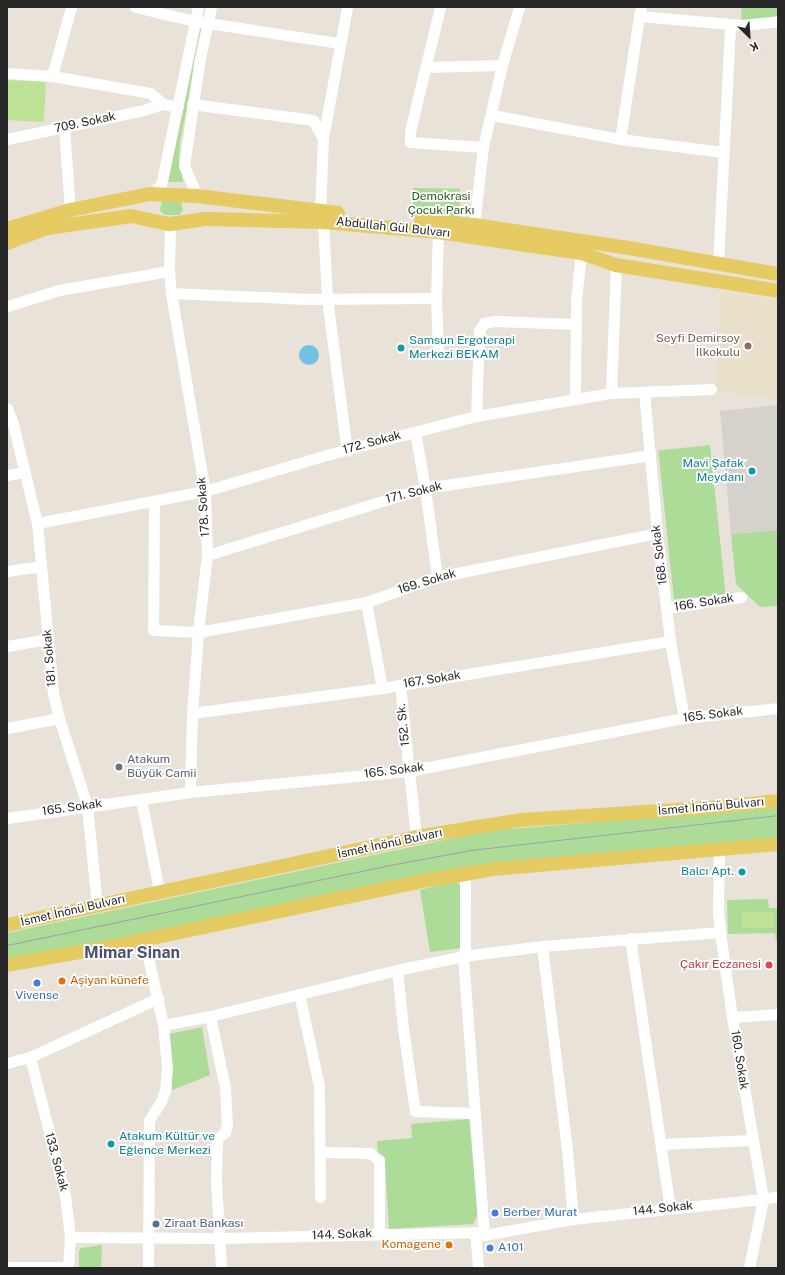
<!DOCTYPE html>
<html>
<head>
<meta charset="utf-8">
<style>
	body { margin:0 }
	#map { position:relative; width:785px; height:1275px; overflow:hidden; background:#e8e2d9; font-family:"Public Sans",sans-serif }
	div>[style] { position:absolute }
	.education>* { inset:0; background:#e9e0c9 }
	.green>* { inset:0; background:#addc99; transform-origin:0 0 }
	.pitch>* { inset:0; background:#bee295; transform-origin:0 0 }
	.plaza>* { inset:0; background:#d5d1cb }
	.water>* { inset:0; background:#72c1e4 }
	.round { border-radius:50% }
	.minor>* { height:11px; margin:-5.5px; padding:0 5.5px; transform-origin:5.5px; border-radius:5.5px; background:#fff }
	.major>* { height:14px; margin:-7px; padding:0 7px; transform-origin:7px; border-radius:7px; background:#e5cb62 }
	.tram>* { height:1px; margin:-0.5px; padding:0 0.5px; transform-origin:0.5px; border-radius:0.5px; background:#9c9fb0 }
	.dots>* { width:11px; height:11px; translate:-50% -50%; box-sizing:border-box; border:2px solid #fff; border-radius:50% }
	span { translate:-50% -50%; white-space:nowrap; text-align:center; line-height:1.15; -webkit-text-stroke:3.5px #fff; paint-order:stroke }
	.street-label { font-size:12px; color:#272727 }
	.park-label { font-size:12px; color:#285c1e }
	.education-label { font-size:12px; color:#785e54 }
	.right { translate:-100% -50%; text-align:right }
	.culture-label { font-size:12px; color:#0d838f }
	.left { translate:0 -50%; text-align:left }
	.worship-label { font-size:12px; color:#5b616d }
	.health-label { font-size:12px; color:#be3a42 }
	.food-label { font-size:12px; color:#c56008 }
	.shop-label { font-size:12px; color:#366cbe }
	.service-label { font-size:12px; color:#4e5e75 }
	.district-label { font-size:16px; color:#4b5173; font-weight:700 }
	.frame { position:absolute; inset:0; border:8px solid #272727; pointer-events:none }
	.north { position:absolute; left:729px; top:16px; width:40px; height:40px; -webkit-text-stroke:3px #fff; paint-order:stroke; rotate:155deg; font-size:11px; font-weight:700; line-height:16px; text-align:center; color:#272727 }
	.north::after { content:''; display:block; margin:auto; width:14px; height:18px; background:#272727; clip-path:polygon(50% 0,100% 100%,50% 72%,0 100%) }
</style>
</head>
<body>
<div id="map">
	<div class="education">
		<i style="clip-path:polygon(720px 291px,778px 301px,778px 399px,717px 391px)"></i>
	</div>
	<div class="green">
		<i style="clip-path:polygon(741px 7px,778px 7px,778px 21px,742px 25px)"></i>
		<i style="clip-path:polygon(201px 26px,203px 28px,180px 142px,179px 161px,183px 182px,168px 182px)"></i>
		<i style="left:413px;top:188px;width:47px;height:29px;rotate:1deg"></i>
		<i style="clip-path:polygon(162px 201px,181px 201px,183px 211px,179px 215px,165px 215px,160px 211px)"></i>
		<i style="left:710px;top:445px;width:150px;height:52px;rotate:84deg"></i>
		<i style="clip-path:polygon(778px 530px,778px 606px,760px 607px,736px 584px,731px 534px)"></i>
		<i style="clip-path:polygon(778px 807px,778px 838px,485px 866px,7px 965px,7px 933px,444px 840px,487px 831px)"></i>
		<i style="clip-path:polygon(455px 881px,461px 885px,461px 948px,430px 952px,420px 890px)"></i>
		<i style="clip-path:polygon(768px 899px,769px 908px,778px 908px,778px 941px,776px 941px,775px 933px,728px 934px,727px 900px)"></i>
		<i style="clip-path:polygon(202px 1027px,210px 1075px,172px 1090px,169px 1034px)"></i>
		<i style="clip-path:polygon(469px 1119px,478px 1214px,473px 1224px,389px 1229px,385px 1163px,378px 1154px,377px 1141px,412px 1138px,411px 1124px)"></i>
		<i style="clip-path:polygon(102px 1245px,101px 1268px,79px 1268px,79px 1251px,81px 1248px)"></i>
	</div>
	<div class="pitch">
		<i style="left:7px;top:80px;width:39px;height:40px;rotate:3deg"></i>
		<i style="left:774px;top:912px;width:16px;height:32px;rotate:90deg"></i>
	</div>
	<div class="plaza">
		<i style="clip-path:polygon(778px 405px,778px 530px,731px 534px,720px 411px)"></i>
	</div>
	<div class="water">
		<i class="round" style="left:299px;top:345px;width:20px;height:20px"></i>
	</div>
	<div class="minor">
		<i style="left:135px;top:7px;width:62px;rotate:13.1deg"></i>
		<i style="left:195px;top:21px;width:146px;rotate:8.7deg"></i>
		<i style="left:440px;top:7px;width:102px;rotate:103.6deg"></i>
		<i style="left:416px;top:106px;width:26px;rotate:103deg"></i>
		<i style="left:410px;top:131px;width:11px;rotate:90deg"></i>
		<i style="left:410px;top:142px;width:73px;rotate:3.9deg"></i>
		<i style="left:641px;top:7px;width:9px;rotate:103deg"></i>
		<i style="left:639px;top:16px;width:103px;rotate:5deg"></i>
		<i style="left:742px;top:25px;width:36px;rotate:-6deg"></i>
		<i style="left:427px;top:67px;width:75px;rotate:-1.5deg"></i>
		<i style="left:7px;top:73px;width:45px;rotate:3.8deg"></i>
		<i style="left:52px;top:76px;width:99px;rotate:9.8deg"></i>
		<i style="left:150px;top:93px;width:17px;rotate:40deg"></i>
		<i style="left:163px;top:104px;width:15px;rotate:11deg"></i>
		<i style="left:52px;top:76px;width:72px;rotate:-74.6deg"></i>
		<i style="left:192px;top:104px;width:122px;rotate:7.5deg"></i>
		<i style="left:313px;top:120px;width:21px;rotate:61deg"></i>
		<i style="left:323px;top:138px;width:74px;rotate:92.3deg"></i>
		<i style="left:492px;top:115px;width:130px;rotate:10.6deg"></i>
		<i style="left:620px;top:139px;width:104px;rotate:7.2deg"></i>
		<i style="left:64px;top:127px;width:83px;rotate:85.9deg"></i>
		<i style="left:323px;top:138px;width:133px;rotate:-79.6deg"></i>
		<i style="left:7px;top:139px;width:136px;rotate:-11.9deg"></i>
		<i style="left:140px;top:111px;width:24px;rotate:-17deg"></i>
		<i style="left:620px;top:139px;width:124px;rotate:-81.2deg"></i>
		<i style="left:150px;top:194px;width:14px;rotate:-39deg"></i>
		<i style="left:161px;top:185px;width:182px;rotate:-78.3deg"></i>
		<i style="left:197px;top:196px;width:33px;rotate:-113deg"></i>
		<i style="left:184px;top:166px;width:104px;rotate:-81.7deg"></i>
		<i style="left:199px;top:63px;width:57px;rotate:-77.9deg"></i>
		<i style="left:323px;top:222px;width:76px;rotate:87deg"></i>
		<i style="left:327px;top:298px;width:154px;rotate:82.6deg"></i>
		<i style="left:170px;top:224px;width:47px;rotate:91.2deg"></i>
		<i style="left:169px;top:271px;width:22px;rotate:85deg"></i>
		<i style="left:171px;top:293px;width:201px;rotate:80.3deg"></i>
		<i style="left:205px;top:491px;width:64px;rotate:88.2deg"></i>
		<i style="left:207px;top:555px;width:78px;rotate:96.7deg"></i>
		<i style="left:198px;top:632px;width:81px;rotate:94.2deg"></i>
		<i style="left:192px;top:713px;width:79px;rotate:91.5deg"></i>
		<i style="left:474px;top:225px;width:79px;rotate:-83.4deg"></i>
		<i style="left:483px;top:147px;width:84px;rotate:-77deg"></i>
		<i style="left:502px;top:65px;width:60px;rotate:-73.7deg"></i>
		<i style="left:718px;top:264px;width:240px;rotate:-87.1deg"></i>
		<i style="left:171px;top:293px;width:136px;rotate:2.5deg"></i>
		<i style="left:307px;top:299px;width:129px;rotate:-0.4deg"></i>
		<i style="left:7px;top:306px;width:54px;rotate:-17.1deg"></i>
		<i style="left:59px;top:290px;width:112px;rotate:-9.8deg"></i>
		<i style="left:438px;top:350px;width:52px;rotate:-92.2deg"></i>
		<i style="left:436px;top:298px;width:66px;rotate:-88.3deg"></i>
		<i style="left:644px;top:392px;width:142px;rotate:84.7deg"></i>
		<i style="left:657px;top:533px;width:109px;rotate:83.1deg"></i>
		<i style="left:670px;top:641px;width:78px;rotate:79.7deg"></i>
		<i style="left:611px;top:393px;width:128px;rotate:-87.8deg"></i>
		<i style="left:575px;top:399px;width:99px;rotate:-89.4deg"></i>
		<i style="left:576px;top:300px;width:47px;rotate:-83.9deg"></i>
		<i style="left:7px;top:408px;width:17px;rotate:69deg"></i>
		<i style="left:13px;top:424px;width:102px;rotate:76.4deg"></i>
		<i style="left:37px;top:523px;width:171px;rotate:84.6deg"></i>
		<i style="left:53px;top:693px;width:26px;rotate:77deg"></i>
		<i style="left:59px;top:718px;width:92px;rotate:72.3deg"></i>
		<i style="left:87px;top:806px;width:100px;rotate:84.3deg"></i>
		<i style="left:476px;top:416px;width:85px;rotate:-88deg"></i>
		<i style="left:479px;top:331px;width:9px;rotate:-58deg"></i>
		<i style="left:484px;top:323px;width:10px;rotate:-11deg"></i>
		<i style="left:494px;top:321px;width:82px;rotate:2.1deg"></i>
		<i style="left:415px;top:432px;width:57px;rotate:79.9deg"></i>
		<i style="left:425px;top:488px;width:90px;rotate:82.3deg"></i>
		<i style="left:7px;top:475px;width:18px;rotate:-9deg"></i>
		<i style="left:154px;top:502px;width:128px;rotate:90.4deg"></i>
		<i style="left:153px;top:630px;width:45px;rotate:2.5deg"></i>
		<i style="left:198px;top:632px;width:171px;rotate:-10.1deg"></i>
		<i style="left:366px;top:602px;width:75px;rotate:-19.4deg"></i>
		<i style="left:437px;top:577px;width:224px;rotate:-11.3deg"></i>
		<i style="left:37px;top:523px;width:171px;rotate:-10.8deg"></i>
		<i style="left:205px;top:491px;width:130px;rotate:-16.5deg"></i>
		<i style="left:330px;top:454px;width:151px;rotate:-14.6deg"></i>
		<i style="left:476px;top:416px;width:137px;rotate:-9.7deg"></i>
		<i style="left:611px;top:393px;width:100px;rotate:-2.3deg"></i>
		<i style="left:207px;top:555px;width:228px;rotate:-17.1deg"></i>
		<i style="left:425px;top:488px;width:227px;rotate:-8.3deg"></i>
		<i style="left:7px;top:571px;width:34px;rotate:-8deg"></i>
		<i style="left:366px;top:602px;width:87px;rotate:79.5deg"></i>
		<i style="left:666px;top:608px;width:76px;rotate:-8.3deg"></i>
		<i style="left:7px;top:646px;width:42px;rotate:-9.7deg"></i>
		<i style="left:400px;top:685px;width:153px;rotate:84deg"></i>
		<i style="left:192px;top:713px;width:192px;rotate:-7.5deg"></i>
		<i style="left:382px;top:688px;width:292px;rotate:-9.3deg"></i>
		<i style="left:7px;top:728px;width:53px;rotate:-10.9deg"></i>
		<i style="left:141px;top:799px;width:94px;rotate:78.9deg"></i>
		<i style="left:7px;top:818px;width:185px;rotate:-8.1deg"></i>
		<i style="left:190px;top:792px;width:219px;rotate:-5.5deg"></i>
		<i style="left:408px;top:771px;width:281px;rotate:-10.9deg"></i>
		<i style="left:684px;top:718px;width:95px;rotate:-6.1deg"></i>
		<i style="left:719px;top:850px;width:62px;rotate:90.9deg"></i>
		<i style="left:718px;top:912px;width:20px;rotate:84deg"></i>
		<i style="left:720px;top:932px;width:86px;rotate:82deg"></i>
		<i style="left:732px;top:1017px;width:185px;rotate:80.3deg"></i>
		<i style="left:763px;top:1199px;width:70px;rotate:101.5deg"></i>
		<i style="left:465px;top:874px;width:74px;rotate:90deg"></i>
		<i style="left:465px;top:948px;width:8px;rotate:104deg"></i>
		<i style="left:463px;top:956px;width:80px;rotate:-7.2deg"></i>
		<i style="left:542px;top:946px;width:179px;rotate:-4.5deg"></i>
		<i style="left:630px;top:938px;width:273px;rotate:81.6deg"></i>
		<i style="left:144px;top:939px;width:88px;rotate:77.5deg"></i>
		<i style="left:163px;top:1025px;width:43px;rotate:84.7deg"></i>
		<i style="left:167px;top:1068px;width:22px;rotate:95deg"></i>
		<i style="left:165px;top:1090px;width:12px;rotate:110deg"></i>
		<i style="left:161px;top:1101px;width:22px;rotate:122deg"></i>
		<i style="left:149px;top:1120px;width:148px;rotate:90.4deg"></i>
		<i style="left:542px;top:946px;width:206px;rotate:83deg"></i>
		<i style="left:567px;top:1150px;width:69px;rotate:85deg"></i>
		<i style="left:397px;top:970px;width:58px;rotate:84.1deg"></i>
		<i style="left:403px;top:1028px;width:84px;rotate:81.8deg"></i>
		<i style="left:415px;top:1111px;width:60px;rotate:1.9deg"></i>
		<i style="left:299px;top:994px;width:94px;rotate:77.7deg"></i>
		<i style="left:319px;top:1086px;width:111px;rotate:89.5deg"></i>
		<i style="left:210px;top:1016px;width:193px;rotate:-13.8deg"></i>
		<i style="left:397px;top:970px;width:67px;rotate:-12deg"></i>
		<i style="left:463px;top:956px;width:280px;rotate:85.7deg"></i>
		<i style="left:732px;top:1017px;width:46px;rotate:-3.7deg"></i>
		<i style="left:163px;top:1025px;width:48px;rotate:-10.8deg"></i>
		<i style="left:210px;top:1016px;width:73px;rotate:78.1deg"></i>
		<i style="left:225px;top:1087px;width:36px;rotate:87deg"></i>
		<i style="left:227px;top:1123px;width:9px;rotate:103deg"></i>
		<i style="left:225px;top:1132px;width:11px;rotate:139deg"></i>
		<i style="left:217px;top:1139px;width:42px;rotate:91.4deg"></i>
		<i style="left:216px;top:1181px;width:87px;rotate:86.7deg"></i>
		<i style="left:30px;top:1057px;width:142px;rotate:75.8deg"></i>
		<i style="left:65px;top:1195px;width:42px;rotate:83.2deg"></i>
		<i style="left:70px;top:1237px;width:31px;rotate:94deg"></i>
		<i style="left:7px;top:1063px;width:24px;rotate:-15deg"></i>
		<i style="left:30px;top:1057px;width:141px;rotate:-24.7deg"></i>
		<i style="left:661px;top:1144px;width:91px;rotate:-2.5deg"></i>
		<i style="left:321px;top:1152px;width:49px;rotate:1.2deg"></i>
		<i style="left:370px;top:1153px;width:11px;rotate:38deg"></i>
		<i style="left:379px;top:1160px;width:74px;rotate:90deg"></i>
		<i style="left:475px;top:1232px;width:36px;rotate:85deg"></i>
		<i style="left:70px;top:1237px;width:150px;rotate:0.4deg"></i>
		<i style="left:220px;top:1238px;width:255px;rotate:-1.3deg"></i>
		<i style="left:475px;top:1232px;width:9px;rotate:18deg"></i>
		<i style="left:484px;top:1235px;width:90px;rotate:-10.2deg"></i>
		<i style="left:573px;top:1219px;width:191px;rotate:-6deg"></i>
		<i style="left:763px;top:1199px;width:15px;rotate:-11deg"></i>
		<i style="left:7px;top:1267px;width:61px"></i>
	</div>
	<div class="major">
		<i style="left:421px;top:221px;width:53px;rotate:4.3deg"></i>
		<i style="left:474px;top:225px;width:151px;rotate:8.4deg"></i>
		<i style="left:623px;top:247px;width:157px;rotate:9.9deg"></i>
		<i style="left:7px;top:229px;width:66px;rotate:-16.8deg"></i>
		<i style="left:70px;top:210px;width:82px;rotate:-11.3deg"></i>
		<i style="left:150px;top:194px;width:47px;rotate:2.4deg"></i>
		<i style="left:197px;top:196px;width:142px;rotate:6.9deg"></i>
		<i style="left:7px;top:243px;width:43px;rotate:-20.6deg"></i>
		<i style="left:47px;top:228px;width:85px;rotate:-8.1deg"></i>
		<i style="left:131px;top:216px;width:40px;rotate:12deg"></i>
		<i style="left:170px;top:224px;width:36px;rotate:-8deg"></i>
		<i style="left:206px;top:219px;width:117px;rotate:1.5deg"></i>
		<i style="left:323px;top:222px;width:115px;rotate:5deg"></i>
		<i style="left:438px;top:232px;width:145px;rotate:8.4deg"></i>
		<i style="left:581px;top:253px;width:37px;rotate:19deg"></i>
		<i style="left:616px;top:265px;width:164px;rotate:9.1deg"></i>
		<i style="left:7px;top:925px;width:418px;rotate:-12.1deg"></i>
		<i style="left:416px;top:837px;width:106px;rotate:-9.2deg"></i>
		<i style="left:521px;top:820px;width:187px;rotate:-3.7deg"></i>
		<i style="left:708px;top:808px;width:70px;rotate:-5.7deg"></i>
		<i style="left:7px;top:965px;width:109px;rotate:-10.1deg"></i>
		<i style="left:114px;top:946px;width:315px;rotate:-11.9deg"></i>
		<i style="left:422px;top:881px;width:44px;rotate:-9.2deg"></i>
		<i style="left:465px;top:874px;width:28px;rotate:-10deg"></i>
		<i style="left:493px;top:869px;width:286px;rotate:-5deg"></i>
	</div>
	<div class="tram">
		<i style="left:7px;top:945px;width:396px;rotate:-11.8deg"></i>
		<i style="left:395px;top:864px;width:77px;rotate:-10.4deg"></i>
		<i style="left:471px;top:850px;width:309px;rotate:-6.5deg"></i>
	</div>
	<div class="dots">
		<i style="left:748px;top:346px;background:#8d6e63"></i>
		<i style="left:401px;top:348px;background:#0f9aa8"></i>
		<i style="left:752px;top:471px;background:#0f9aa8"></i>
		<i style="left:119px;top:767px;background:#6b7280"></i>
		<i style="left:742px;top:872px;background:#0f9aa8"></i>
		<i style="left:769px;top:965px;background:#e0444e"></i>
		<i style="left:62px;top:981px;background:#e8710a"></i>
		<i style="left:37px;top:983px;background:#3f7fe0"></i>
		<i style="left:111px;top:1144px;background:#0f9aa8"></i>
		<i style="left:495px;top:1213px;background:#3f7fe0"></i>
		<i style="left:156px;top:1224px;background:#5c6f8a"></i>
		<i style="left:449px;top:1245px;background:#e8710a"></i>
		<i style="left:490px;top:1248px;background:#3f7fe0"></i>
	</div>
	<div class="street-label">
		<span style="left:85px;top:123px;rotate:-12deg">709. Sokak</span>
		<span style="left:393px;top:228px;rotate:6deg">Abdullah Gül Bulvarı</span>
		<span style="left:372px;top:443px;rotate:-15deg">172. Sokak</span>
		<span style="left:414px;top:493px;rotate:-14deg">171. Sokak</span>
		<span style="left:204px;top:507px;rotate:-94deg">178. Sokak</span>
		<span style="left:660px;top:555px;rotate:-97deg">168. Sokak</span>
		<span style="left:427px;top:582px;rotate:-17deg">169. Sokak</span>
		<span style="left:704px;top:603px;rotate:-9deg">166. Sokak</span>
		<span style="left:50px;top:658px;rotate:-95deg">181. Sokak</span>
		<span style="left:432px;top:680px;rotate:-9deg">167. Sokak</span>
		<span style="left:713px;top:715px;rotate:-7deg">165. Sokak</span>
		<span style="left:404px;top:725px;rotate:-96deg">152. Sk.</span>
		<span style="left:394px;top:771px;rotate:-7deg">165. Sokak</span>
		<span style="left:711px;top:807px;rotate:-5deg">İsmet İnönü Bulvarı</span>
		<span style="left:72px;top:808px;rotate:-8deg">165. Sokak</span>
		<span style="left:390px;top:844px;rotate:-12deg">İsmet İnönü Bulvarı</span>
		<span style="left:73px;top:911px;rotate:-13deg">İsmet İnönü Bulvarı</span>
		<span style="left:739px;top:1060px;rotate:81deg">160. Sokak</span>
		<span style="left:56px;top:1162px;rotate:75deg">133. Sokak</span>
		<span style="left:663px;top:1209px;rotate:-6deg">144. Sokak</span>
		<span style="left:342px;top:1235px;rotate:-2deg">144. Sokak</span>
	</div>
	<div class="park-label">
		<span style="left:441px;top:204px">Demokrasi<br>Çocuk Parkı</span>
	</div>
	<div class="education-label">
		<span class="right" style="left:740px;top:346px">Seyfi Demirsoy<br>İlkokulu</span>
	</div>
	<div class="culture-label">
		<span class="left" style="left:409px;top:348px">Samsun Ergoterapi<br>Merkezi BEKAM</span>
		<span class="right" style="left:744px;top:471px">Mavi Şafak<br>Meydanı</span>
		<span class="right" style="left:734px;top:872px">Balcı Apt.</span>
		<span class="left" style="left:119px;top:1144px">Atakum Kültür ve<br>Eğlence Merkezi</span>
	</div>
	<div class="worship-label">
		<span class="left" style="left:127px;top:767px">Atakum<br>Büyük Camii</span>
	</div>
	<div class="health-label">
		<span class="right" style="left:761px;top:965px">Çakır Eczanesi</span>
	</div>
	<div class="food-label">
		<span class="left" style="left:70px;top:981px">Aşiyan künefe</span>
		<span class="right" style="left:441px;top:1245px">Komagene</span>
	</div>
	<div class="shop-label">
		<span style="left:37px;top:996px">Vivense</span>
		<span class="left" style="left:503px;top:1213px">Berber Murat</span>
		<span class="left" style="left:498px;top:1248px">A101</span>
	</div>
	<div class="service-label">
		<span class="left" style="left:164px;top:1224px">Ziraat Bankası</span>
	</div>
	<div class="district-label">
		<span style="left:132px;top:953px">Mimar Sinan</span>
	</div>
	<div class="frame"></div>
	<div class="north">K</div>
</div>
</body>
</html>
